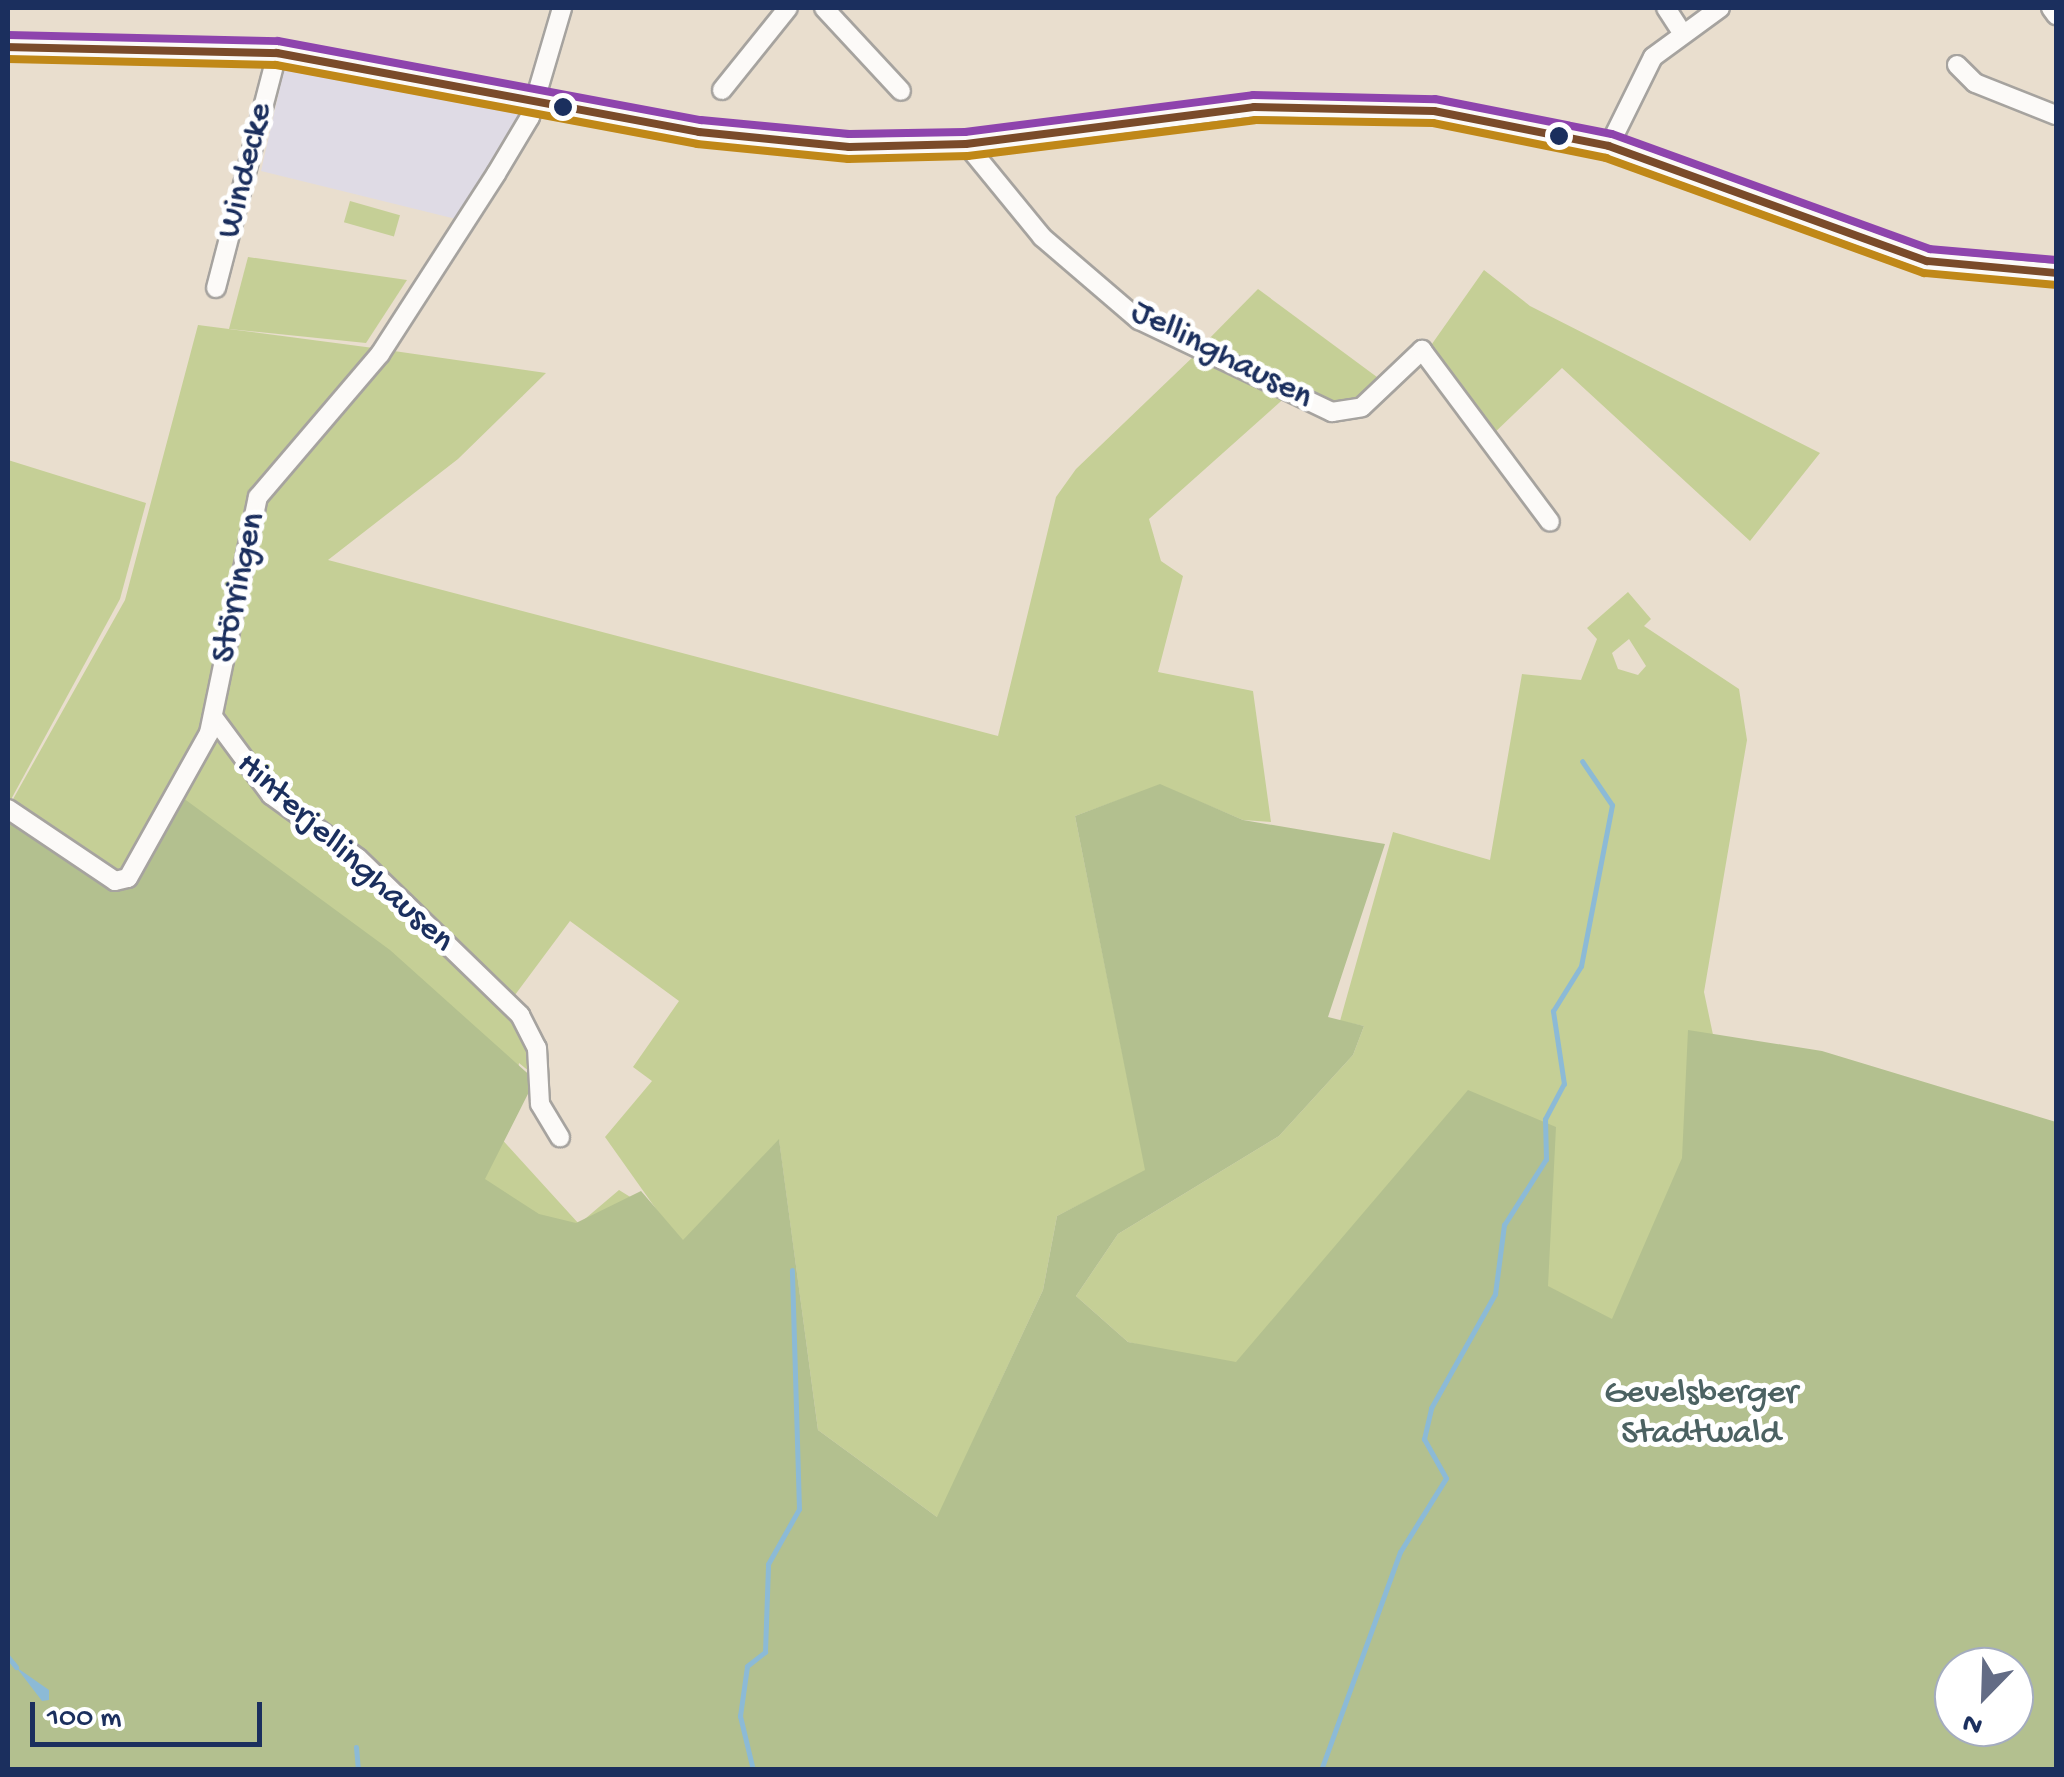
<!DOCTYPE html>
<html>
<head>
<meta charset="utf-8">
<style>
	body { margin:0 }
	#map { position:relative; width:2064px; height:1777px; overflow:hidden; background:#e9dece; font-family:"Gochi Hand",sans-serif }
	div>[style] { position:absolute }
	.built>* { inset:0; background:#dfdbe5 }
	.green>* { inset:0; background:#c5cf96; transform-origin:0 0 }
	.forest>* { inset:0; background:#b3c08f }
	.water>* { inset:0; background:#8cbad6 }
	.stream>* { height:5px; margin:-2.5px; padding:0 2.5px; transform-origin:2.5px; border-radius:2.5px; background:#8cbad6 }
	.roads { filter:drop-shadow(2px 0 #a6a39f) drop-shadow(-2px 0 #a6a39f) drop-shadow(0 2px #a6a39f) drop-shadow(0 -2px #a6a39f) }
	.street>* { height:18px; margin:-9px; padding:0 9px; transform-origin:9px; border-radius:9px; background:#fcfaf8 }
	.bus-1>* { height:8px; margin:-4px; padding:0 4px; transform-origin:4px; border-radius:4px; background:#7a4b2a }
	.bus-2>* { height:8px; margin:-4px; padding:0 4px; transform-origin:4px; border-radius:4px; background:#c08818 }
	.bus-3>* { height:8px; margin:-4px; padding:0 4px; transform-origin:4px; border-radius:4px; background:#8e44ad }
	.dots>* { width:28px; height:28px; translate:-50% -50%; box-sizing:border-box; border:5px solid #fff; border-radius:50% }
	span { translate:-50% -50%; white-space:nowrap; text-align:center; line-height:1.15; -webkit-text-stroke:10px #fff; paint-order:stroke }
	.street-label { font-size:35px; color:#1b2f5e }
	.park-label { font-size:35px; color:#4c6262 }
	.frame { position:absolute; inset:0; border:10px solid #1b2f5e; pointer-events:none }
	.north { position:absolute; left:1934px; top:1647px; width:100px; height:100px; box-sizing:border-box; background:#fff; border:2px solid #a4acbf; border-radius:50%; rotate:203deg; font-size:28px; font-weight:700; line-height:40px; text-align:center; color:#1b2f5e }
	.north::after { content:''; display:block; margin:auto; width:35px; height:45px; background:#636c85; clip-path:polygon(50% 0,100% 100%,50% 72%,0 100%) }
	.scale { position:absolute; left:30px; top:1702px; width:232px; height:45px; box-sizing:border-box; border:5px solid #1b2f5e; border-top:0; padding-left:12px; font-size:30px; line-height:35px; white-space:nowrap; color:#1b2f5e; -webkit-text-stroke:8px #fff; paint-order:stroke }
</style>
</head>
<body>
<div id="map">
	<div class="built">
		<i style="clip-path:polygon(285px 65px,523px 108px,460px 220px,261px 171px)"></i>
	</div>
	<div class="green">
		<i style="left:350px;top:201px;width:52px;height:22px;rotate:16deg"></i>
		<i style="clip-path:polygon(248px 257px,407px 280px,366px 343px,229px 329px)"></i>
		<i style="clip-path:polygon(1484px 270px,1530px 306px,1820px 453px,1750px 541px,1562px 368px,1491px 436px,1427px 351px)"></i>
		<i style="clip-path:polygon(1258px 289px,1381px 380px,1359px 406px,1343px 409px,1201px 347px)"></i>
		<i style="clip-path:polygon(evenodd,198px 325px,381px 349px,255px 496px,212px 718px,175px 795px,183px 799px,214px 726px,272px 801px,352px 857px,517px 1018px,536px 1077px,519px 1063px,513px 1106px,478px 1113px,579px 1224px,619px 1190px,661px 1216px,605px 1137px,652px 1081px,633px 1067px,679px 1001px,570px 921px,509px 1003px,359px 855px,243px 762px,219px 720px,260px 498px,387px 350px,546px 373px,458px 459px,328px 560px,998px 736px,1056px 497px,1076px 469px,1196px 354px,1289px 394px,1149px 519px,1161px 561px,1183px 576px,1158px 672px,1253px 691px,1271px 822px,1243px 820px,1160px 785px,1075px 816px,1146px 1171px,1057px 1216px,1043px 1290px,983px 1419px,1055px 1274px,1063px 1296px,1138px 1355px,1222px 1365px,1128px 1342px,1076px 1296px,1118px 1234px,1279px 1136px,1353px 1055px,1364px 1026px,1340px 1021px,1393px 832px,1490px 860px,1522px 674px,1581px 680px,1597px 639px,1587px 628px,1628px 592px,1651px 619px,1644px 626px,1739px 689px,1747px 740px,1704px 992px,1716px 1049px,2056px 1127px,2056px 1769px,8px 1769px,8px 817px,54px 841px,8px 808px,125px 600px,198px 325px,1629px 639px,1646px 666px,1638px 675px,1618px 669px,1612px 653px,1629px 639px,198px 325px,779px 1140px,818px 1430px,937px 1517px,929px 1533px,841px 1477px,822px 1487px,816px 1505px,800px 1499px,801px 1379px,763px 1167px,732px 1227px,704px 1243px,690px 1234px,779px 1140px,198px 325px,1954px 1667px,2014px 1667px,2014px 1727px,1954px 1727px,1954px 1667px)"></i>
		<i style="clip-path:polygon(8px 460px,146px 503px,120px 599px,8px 805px)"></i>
	</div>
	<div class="forest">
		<i style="clip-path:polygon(evenodd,1160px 784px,1243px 820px,1385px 844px,1328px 1017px,1364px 1026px,1353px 1055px,1279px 1136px,1118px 1234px,1076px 1296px,1128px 1342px,1236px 1362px,1468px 1090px,1556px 1127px,1548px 1286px,1612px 1319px,1682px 1158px,1688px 1030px,1822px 1051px,2056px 1122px,2056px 1769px,8px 1769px,8px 810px,114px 882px,179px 795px,390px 950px,535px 1080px,485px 1179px,539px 1214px,576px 1223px,641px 1191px,683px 1240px,779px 1139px,818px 1430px,937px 1517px,1043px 1290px,1057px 1216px,1145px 1170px,1075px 816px,1160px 784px,1954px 1667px,2014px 1667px,2014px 1727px,1954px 1727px,1954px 1667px)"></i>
	</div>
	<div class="water">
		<i style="clip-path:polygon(16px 1667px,49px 1690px,49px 1700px,42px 1701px)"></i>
	</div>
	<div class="stream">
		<i style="left:8px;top:1657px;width:13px;rotate:51deg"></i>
		<i style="left:356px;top:1747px;width:23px;rotate:85deg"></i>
		<i style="left:753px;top:1770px;width:56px;rotate:-103.5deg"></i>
		<i style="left:740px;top:1716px;width:50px;rotate:-82deg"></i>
		<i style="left:747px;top:1666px;width:23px;rotate:-38deg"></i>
		<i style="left:765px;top:1652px;width:88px;rotate:-88deg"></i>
		<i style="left:768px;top:1564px;width:63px;rotate:-60.6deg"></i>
		<i style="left:799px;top:1509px;width:239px;rotate:-91.7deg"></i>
		<i style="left:1321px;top:1770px;width:232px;rotate:-70.1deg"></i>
		<i style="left:1400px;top:1552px;width:87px;rotate:-58.1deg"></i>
		<i style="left:1446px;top:1478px;width:45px;rotate:-119.4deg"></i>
		<i style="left:1424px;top:1439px;width:32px;rotate:-77deg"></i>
		<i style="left:1431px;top:1408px;width:131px;rotate:-60.7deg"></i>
		<i style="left:1495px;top:1294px;width:70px;rotate:-82.6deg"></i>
		<i style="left:1504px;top:1225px;width:78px;rotate:-57.5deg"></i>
		<i style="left:1546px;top:1159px;width:40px;rotate:-91.4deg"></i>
		<i style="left:1545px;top:1119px;width:40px;rotate:-62deg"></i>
		<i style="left:1564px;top:1084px;width:74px;rotate:-98.6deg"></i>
		<i style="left:1553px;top:1011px;width:53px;rotate:-58.1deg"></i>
		<i style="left:1581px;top:966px;width:164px;rotate:-79.1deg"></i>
		<i style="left:1612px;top:805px;width:53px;rotate:-124.3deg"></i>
	</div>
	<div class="roads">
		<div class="street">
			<i style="left:824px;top:8px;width:113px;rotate:47.1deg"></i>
			<i style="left:1666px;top:8px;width:27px;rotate:57deg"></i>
			<i style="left:2051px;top:8px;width:9px;rotate:54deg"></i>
			<i style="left:8px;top:47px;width:269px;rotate:1.3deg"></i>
			<i style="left:277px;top:53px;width:429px;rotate:10.6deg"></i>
			<i style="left:699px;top:132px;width:151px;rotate:5.7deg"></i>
			<i style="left:849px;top:147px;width:117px;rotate:-1.5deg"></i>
			<i style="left:966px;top:144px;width:290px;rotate:-7.3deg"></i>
			<i style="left:1254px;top:107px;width:180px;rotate:1.3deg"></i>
			<i style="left:1434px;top:111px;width:178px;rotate:11.3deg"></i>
			<i style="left:1609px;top:146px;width:338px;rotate:19.9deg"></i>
			<i style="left:1927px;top:261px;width:130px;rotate:5.3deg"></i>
			<i style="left:1957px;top:65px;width:25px;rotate:45deg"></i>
			<i style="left:1975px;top:83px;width:87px;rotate:21.6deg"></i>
			<i style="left:722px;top:90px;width:105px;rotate:-51.2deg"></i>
			<i style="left:966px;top:144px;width:120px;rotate:50.7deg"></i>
			<i style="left:1042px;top:237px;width:128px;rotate:40.6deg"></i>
			<i style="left:1139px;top:320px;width:214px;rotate:25.5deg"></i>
			<i style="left:1332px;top:412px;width:30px;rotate:-9deg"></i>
			<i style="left:1362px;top:407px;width:83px;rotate:-43.5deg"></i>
			<i style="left:1422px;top:350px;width:214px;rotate:53.3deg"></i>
			<i style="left:1609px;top:146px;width:99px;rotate:-63.7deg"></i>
			<i style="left:1653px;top:57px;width:83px;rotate:-36.2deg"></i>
			<i style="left:216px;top:288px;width:243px;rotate:-75.4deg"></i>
			<i style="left:214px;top:718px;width:96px;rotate:53.5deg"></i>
			<i style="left:271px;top:795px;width:107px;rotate:35.9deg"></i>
			<i style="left:358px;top:858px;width:226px;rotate:44.1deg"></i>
			<i style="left:520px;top:1015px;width:37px;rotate:63deg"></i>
			<i style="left:537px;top:1048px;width:56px;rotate:86.9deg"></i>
			<i style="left:540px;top:1104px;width:39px;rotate:59deg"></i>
			<i style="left:8px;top:809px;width:129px;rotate:33.9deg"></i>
			<i style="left:115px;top:881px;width:13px;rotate:-13deg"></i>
			<i style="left:128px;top:878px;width:166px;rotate:-60.8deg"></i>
			<i style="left:209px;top:733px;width:241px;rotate:-78.3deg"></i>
			<i style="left:258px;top:497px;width:188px;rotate:-49.5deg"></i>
			<i style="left:380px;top:354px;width:214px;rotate:-57.2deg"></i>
			<i style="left:496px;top:174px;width:66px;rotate:-59.2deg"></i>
			<i style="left:530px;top:117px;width:114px;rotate:-73.6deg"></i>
		</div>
	</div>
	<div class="bus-1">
		<i style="left:8px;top:47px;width:269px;rotate:1.3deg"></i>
		<i style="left:277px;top:53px;width:429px;rotate:10.6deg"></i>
		<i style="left:699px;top:132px;width:151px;rotate:5.7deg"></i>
		<i style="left:849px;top:147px;width:117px;rotate:-1.5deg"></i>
		<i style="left:966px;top:144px;width:290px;rotate:-7.3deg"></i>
		<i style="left:1254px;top:107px;width:180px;rotate:1.3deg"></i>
		<i style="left:1434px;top:111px;width:178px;rotate:11.3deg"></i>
		<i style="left:1609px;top:146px;width:338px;rotate:19.9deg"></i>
		<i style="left:1927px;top:261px;width:130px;rotate:5.3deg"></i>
	</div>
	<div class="bus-2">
		<i style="left:8px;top:59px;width:268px;rotate:1.3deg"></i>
		<i style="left:276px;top:65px;width:428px;rotate:10.6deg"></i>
		<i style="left:697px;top:144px;width:152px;rotate:5.7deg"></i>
		<i style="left:848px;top:159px;width:120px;rotate:-1.4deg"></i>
		<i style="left:968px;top:156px;width:289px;rotate:-7.1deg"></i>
		<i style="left:1255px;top:120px;width:178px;rotate:1deg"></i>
		<i style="left:1433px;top:123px;width:177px;rotate:11.4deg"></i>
		<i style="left:1606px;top:158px;width:338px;rotate:19.9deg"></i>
		<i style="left:1924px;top:273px;width:132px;rotate:5.2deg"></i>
	</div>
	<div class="bus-3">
		<i style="left:8px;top:35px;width:270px;rotate:1.3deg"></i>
		<i style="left:278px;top:41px;width:430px;rotate:10.6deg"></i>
		<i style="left:701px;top:120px;width:149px;rotate:5.4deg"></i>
		<i style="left:849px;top:134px;width:116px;rotate:-1deg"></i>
		<i style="left:965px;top:132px;width:290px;rotate:-7.3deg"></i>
		<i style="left:1253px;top:95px;width:182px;rotate:1.3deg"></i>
		<i style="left:1435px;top:99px;width:180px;rotate:11.2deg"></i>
		<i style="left:1612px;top:134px;width:338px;rotate:19.9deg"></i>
		<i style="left:1930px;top:249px;width:126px;rotate:5deg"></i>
	</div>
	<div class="dots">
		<i style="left:563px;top:107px;background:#1b2f5e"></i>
		<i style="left:1559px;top:136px;background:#1b2f5e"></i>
	</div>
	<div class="street-label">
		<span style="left:247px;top:171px;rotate:-76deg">Windecke</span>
		<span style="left:1221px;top:356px;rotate:27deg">Jellinghausen</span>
		<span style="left:240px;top:588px;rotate:-78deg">Störringen</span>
		<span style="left:344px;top:854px;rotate:42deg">Hinterjellinghausen</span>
	</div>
	<div class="park-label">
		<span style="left:1701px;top:1415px">Gevelsberger<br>Stadtwald</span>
	</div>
	<div class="frame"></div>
	<div class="north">N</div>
	<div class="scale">100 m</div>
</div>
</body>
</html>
